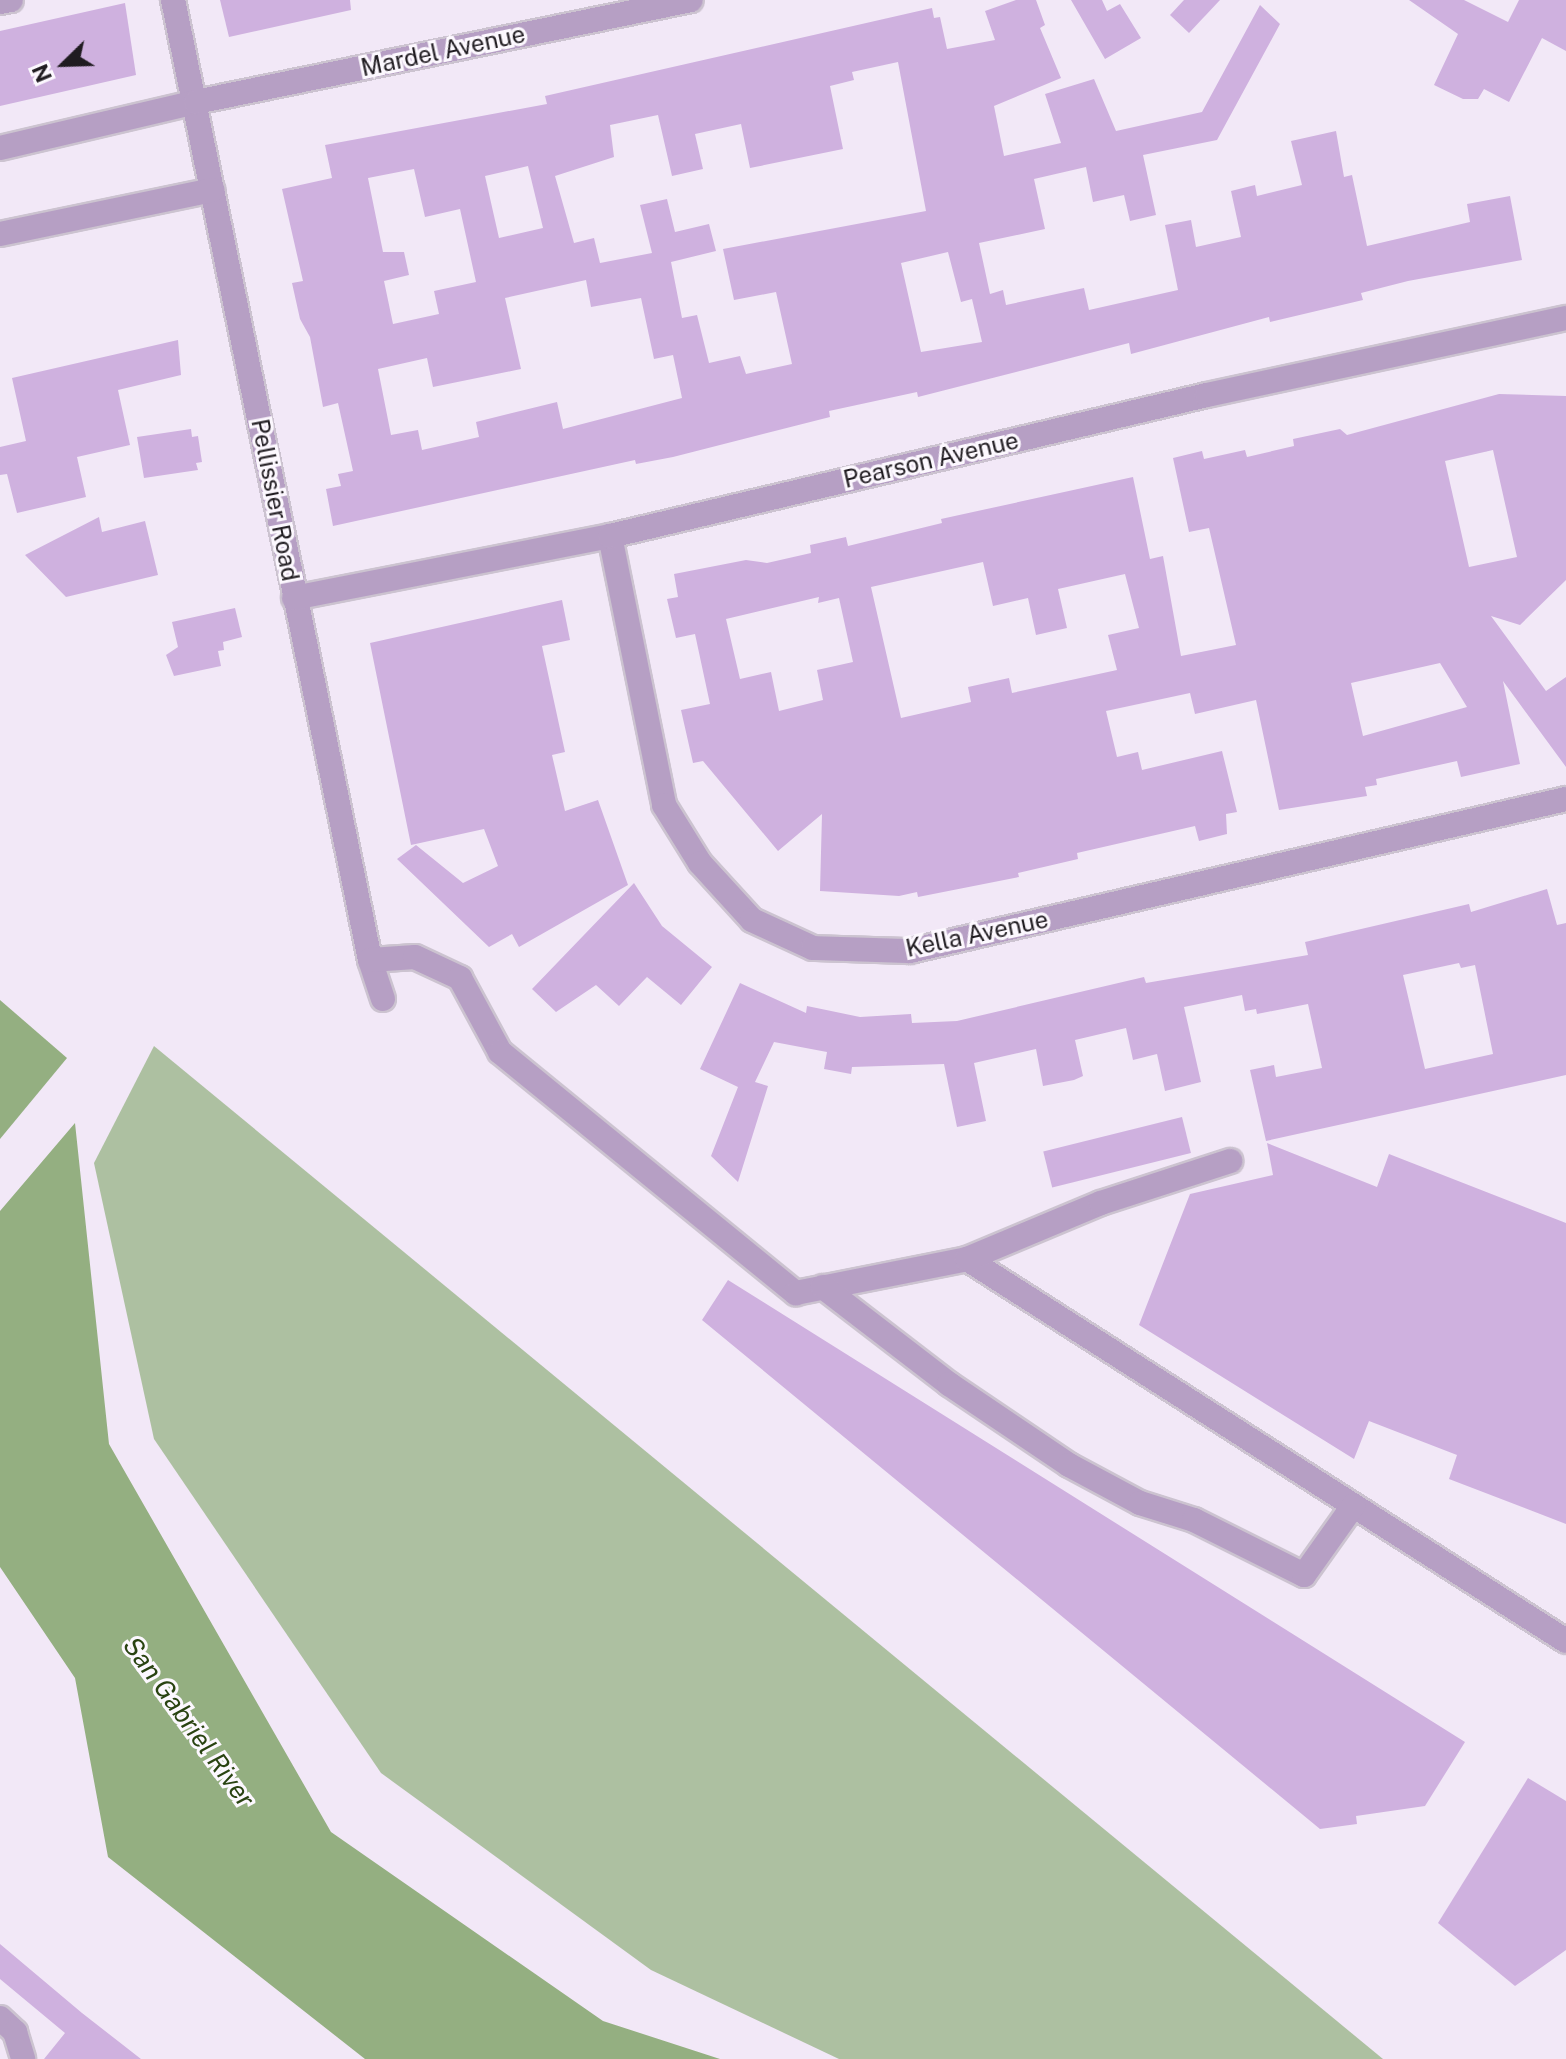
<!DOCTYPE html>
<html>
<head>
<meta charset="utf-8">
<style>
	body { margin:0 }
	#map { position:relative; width:1566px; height:2059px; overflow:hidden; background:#f2e8f7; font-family:"Public Sans",sans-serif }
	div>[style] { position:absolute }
	.green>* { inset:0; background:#adc0a1 }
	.water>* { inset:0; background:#94af81 }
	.building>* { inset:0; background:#cfb1df; transform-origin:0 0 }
	.roads { filter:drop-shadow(2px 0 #ccc3d0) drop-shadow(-2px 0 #ccc3d0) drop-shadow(0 2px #ccc3d0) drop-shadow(0 -2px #ccc3d0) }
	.minor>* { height:24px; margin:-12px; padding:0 12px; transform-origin:12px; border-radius:12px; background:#b69fc4 }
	span { translate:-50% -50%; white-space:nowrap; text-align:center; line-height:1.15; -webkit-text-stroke:6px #fcf8fe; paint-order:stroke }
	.street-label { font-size:24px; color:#201c21 }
	.water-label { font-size:26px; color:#294311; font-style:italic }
	.north { position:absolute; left:24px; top:24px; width:80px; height:80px; -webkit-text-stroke:6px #fcf8fe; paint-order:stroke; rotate:247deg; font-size:22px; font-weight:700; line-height:32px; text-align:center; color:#201c21 }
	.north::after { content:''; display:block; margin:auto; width:28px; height:36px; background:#201c21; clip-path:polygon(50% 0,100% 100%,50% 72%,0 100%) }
</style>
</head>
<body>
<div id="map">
	<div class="green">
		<i style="clip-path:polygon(154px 1046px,1383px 2059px,839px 2059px,651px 1970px,381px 1773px,154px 1439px,94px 1163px)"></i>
	</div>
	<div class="water">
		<i style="clip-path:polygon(0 1000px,67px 1058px,0 1139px)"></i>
		<i style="clip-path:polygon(75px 1123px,109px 1444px,331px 1832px,603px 2021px,720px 2059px,365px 2059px,108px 1857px,75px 1678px,0 1567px,0 1211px)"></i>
	</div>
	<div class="building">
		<i style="clip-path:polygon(220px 0,350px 0,351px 10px,229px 37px)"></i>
		<i style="clip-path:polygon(evenodd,1016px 0,1036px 0,1045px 25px,1040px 28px,1061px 78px,994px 106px,1004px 156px,1061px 143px,1045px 94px,1094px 79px,1116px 131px,1202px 112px,1260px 5px,1280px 24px,1217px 140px,1143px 155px,1156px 215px,1130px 221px,1124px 195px,1093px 202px,1086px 167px,1034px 179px,1045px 229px,979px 243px,990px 294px,1003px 290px,1006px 305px,1084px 288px,1089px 310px,1178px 290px,1165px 225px,1191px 220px,1196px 247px,1241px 237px,1231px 191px,1255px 185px,1257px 196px,1302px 185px,1291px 141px,1336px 131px,1344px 177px,1352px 175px,1367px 246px,1470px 222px,1467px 204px,1510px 196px,1522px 260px,1408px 281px,1361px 293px,1363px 300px,1270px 322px,1269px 317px,1131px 354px,1129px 343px,918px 397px,917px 392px,829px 411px,830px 417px,673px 457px,636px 464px,635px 460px,333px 526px,326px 489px,341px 486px,338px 474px,353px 471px,338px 403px,323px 407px,310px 337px,300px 319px,292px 283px,303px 281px,282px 189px,332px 178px,325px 145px,547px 104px,545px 96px,932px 8px,934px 18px,940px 17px,947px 49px,995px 40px,985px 11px,1016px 0,898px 62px,926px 211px,723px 249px,734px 300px,776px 292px,792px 364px,746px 374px,740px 356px,709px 363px,697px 315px,682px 318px,671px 262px,716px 251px,709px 224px,675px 232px,667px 199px,640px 205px,652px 253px,600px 263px,594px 238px,574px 243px,555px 176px,614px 157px,610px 125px,658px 115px,672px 176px,703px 169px,695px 134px,741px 124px,750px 168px,843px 149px,830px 86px,854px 80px,852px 72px,898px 62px,1016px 0,528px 166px,543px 228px,499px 238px,485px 176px,528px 166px,1016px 0,414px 169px,425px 217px,460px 209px,476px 282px,434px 291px,439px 314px,393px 324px,384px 281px,409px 275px,404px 252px,383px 252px,368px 178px,414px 169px,1016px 0,948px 252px,961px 302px,972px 299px,982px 342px,921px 352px,901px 263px,948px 252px,1016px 0,586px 280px,591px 307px,641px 298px,654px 359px,673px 355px,682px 398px,563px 429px,557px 402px,476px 422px,479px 437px,422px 450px,418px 430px,391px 435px,378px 369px,427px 358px,433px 387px,521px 369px,505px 298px,586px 280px)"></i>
		<i style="clip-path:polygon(1071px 0,1102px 0,1107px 11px,1120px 4px,1141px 38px,1105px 59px)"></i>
		<i style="clip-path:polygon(1184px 0,1220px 0,1189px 33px,1170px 15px)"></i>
		<i style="clip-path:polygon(1409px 0,1464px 0,1508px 22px,1519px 0,1566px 0,1566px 51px,1542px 38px,1509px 102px,1484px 89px,1478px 99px,1463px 99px,1434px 85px,1458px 34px)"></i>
		<i style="clip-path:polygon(125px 3px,136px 75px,0 106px,0 31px)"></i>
		<i style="clip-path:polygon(178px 340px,181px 375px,118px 390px,130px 445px,77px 457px,86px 497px,17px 513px,7px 474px,0 475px,0 447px,26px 441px,12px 378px)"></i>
		<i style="clip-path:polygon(evenodd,1499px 394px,1566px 396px,1566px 580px,1520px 625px,1491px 616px,1546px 691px,1566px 677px,1566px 767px,1503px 681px,1520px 764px,1461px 777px,1457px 761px,1376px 779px,1377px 785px,1365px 787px,1367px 796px,1279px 810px,1256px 700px,1195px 714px,1190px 693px,1106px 711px,1117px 757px,1138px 752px,1142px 770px,1222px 751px,1237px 812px,1226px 814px,1227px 834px,1199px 841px,1195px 826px,1077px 853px,1078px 859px,1018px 873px,1019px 877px,918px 897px,917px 892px,899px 896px,820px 891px,822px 814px,778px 851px,703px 761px,693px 763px,681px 710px,710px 704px,695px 634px,676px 638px,667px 599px,678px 597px,674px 574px,746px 560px,767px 563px,811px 553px,810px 545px,846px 537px,848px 546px,942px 523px,941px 519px,1133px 477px,1150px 559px,1163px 556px,1181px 656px,1236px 645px,1209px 528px,1189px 532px,1173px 458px,1202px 451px,1204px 459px,1245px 450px,1247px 457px,1294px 446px,1293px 439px,1340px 429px,1347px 435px,1499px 394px,1493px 450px,1517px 557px,1469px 567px,1445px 461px,1493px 450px,1499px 394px,983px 562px,993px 606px,1028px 598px,1036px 635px,1067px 628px,1058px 589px,1125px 574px,1139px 628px,1108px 635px,1117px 670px,1012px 693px,1009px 678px,968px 687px,971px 702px,901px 718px,871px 587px,983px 562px,1499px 394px,819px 597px,818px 603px,839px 598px,853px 662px,817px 670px,823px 700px,779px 711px,771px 672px,740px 679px,726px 619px,819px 597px,1499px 394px,1440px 663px,1467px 707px,1363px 736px,1351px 683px,1440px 663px)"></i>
		<i style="clip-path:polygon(191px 429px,192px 437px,198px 436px,202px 462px,196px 463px,198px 470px,144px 478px,137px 437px)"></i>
		<i style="clip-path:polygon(99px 517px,102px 532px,145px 521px,158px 575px,66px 597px,25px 555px)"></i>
		<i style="clip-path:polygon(562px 600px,570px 640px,542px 646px,565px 752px,552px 755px,565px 811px,598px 800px,628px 885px,519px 947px,512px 934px,489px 947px,397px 859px,416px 845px,463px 883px,498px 866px,484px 829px,411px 845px,370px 643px)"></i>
		<i style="clip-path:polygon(235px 608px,242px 637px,223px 642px,224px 650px,218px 651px,221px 666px,174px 676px,166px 655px,178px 647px,172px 622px)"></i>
		<i style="clip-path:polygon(634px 883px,662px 926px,712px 967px,681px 1005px,647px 977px,619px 1006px,596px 985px,556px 1012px,532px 989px)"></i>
		<i style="clip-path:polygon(evenodd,1547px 889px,1557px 925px,1566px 923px,1566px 1075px,1266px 1141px,1250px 1070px,1274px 1065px,1276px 1077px,1322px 1068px,1308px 1004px,1257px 1014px,1256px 1009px,1245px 1011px,1242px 995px,1184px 1007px,1201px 1082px,1165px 1091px,1157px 1054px,1133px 1060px,1126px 1028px,1075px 1040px,1083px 1076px,1074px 1080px,1043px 1086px,1036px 1049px,974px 1063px,986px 1121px,957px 1127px,944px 1064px,852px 1067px,851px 1074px,824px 1069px,827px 1052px,774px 1042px,755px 1082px,768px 1086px,738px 1182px,711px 1156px,738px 1087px,700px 1069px,740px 983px,806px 1013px,807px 1006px,860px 1017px,911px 1014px,912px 1023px,957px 1021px,1144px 977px,1146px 983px,1308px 955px,1305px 942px,1469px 904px,1471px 912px,1547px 889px,1459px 963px,1461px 968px,1475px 965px,1493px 1054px,1425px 1069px,1403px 975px,1459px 963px)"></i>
		<i style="left:1182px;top:1117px;width:37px;height:143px;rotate:76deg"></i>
		<i style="clip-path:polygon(1267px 1143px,1377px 1187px,1389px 1154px,1566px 1223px,1566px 1524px,1449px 1479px,1457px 1455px,1369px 1421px,1354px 1459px,1139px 1325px,1190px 1194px,1273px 1175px)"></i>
		<i style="clip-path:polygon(728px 1280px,1465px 1742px,1425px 1806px,1356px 1816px,1357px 1824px,1320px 1829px,702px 1320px)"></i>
		<i style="clip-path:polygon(1528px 1778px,1566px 1801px,1566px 1950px,1515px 1986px,1438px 1923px)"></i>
		<i style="clip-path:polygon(0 1944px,82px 2013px,141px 2059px,44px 2059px,65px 2033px,0 1979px)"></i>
	</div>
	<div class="roads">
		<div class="minor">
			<i style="left:173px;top:0;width:980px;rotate:78.4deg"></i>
			<i style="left:370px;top:960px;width:41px;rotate:71.6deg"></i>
			<i style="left:0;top:2px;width:11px;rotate:-10deg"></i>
			<i style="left:0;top:148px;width:201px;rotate:-13.2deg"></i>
			<i style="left:196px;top:102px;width:505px;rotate:-11.64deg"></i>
			<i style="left:0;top:234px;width:217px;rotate:-11.7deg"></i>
			<i style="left:610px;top:536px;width:274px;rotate:78.6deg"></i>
			<i style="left:664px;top:805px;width:68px;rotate:58.2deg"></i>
			<i style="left:700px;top:863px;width:77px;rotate:47.6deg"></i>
			<i style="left:752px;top:920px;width:67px;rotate:24.7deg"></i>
			<i style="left:813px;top:948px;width:97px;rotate:1.8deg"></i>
			<i style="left:910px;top:951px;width:673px;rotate:-13.05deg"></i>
			<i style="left:294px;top:598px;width:322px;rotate:-11.1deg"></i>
			<i style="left:610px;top:536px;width:613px;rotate:-13.29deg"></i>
			<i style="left:1207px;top:395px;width:367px;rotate:-12.1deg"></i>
			<i style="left:370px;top:960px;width:45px;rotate:-3.8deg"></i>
			<i style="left:415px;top:957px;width:50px;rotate:25deg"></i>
			<i style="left:460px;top:978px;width:84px;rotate:61.6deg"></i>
			<i style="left:500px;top:1052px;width:382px;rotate:39.2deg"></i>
			<i style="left:796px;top:1293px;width:174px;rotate:-11.2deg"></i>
			<i style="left:967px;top:1259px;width:710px;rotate:32.53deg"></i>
			<i style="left:967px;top:1259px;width:145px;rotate:-22.7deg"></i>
			<i style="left:1101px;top:1203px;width:136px;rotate:-18deg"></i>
			<i style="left:823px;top:1287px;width:159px;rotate:37.6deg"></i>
			<i style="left:949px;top:1384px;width:145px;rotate:34deg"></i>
			<i style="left:1069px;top:1465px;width:81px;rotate:28.2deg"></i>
			<i style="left:1140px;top:1503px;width:57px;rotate:17.5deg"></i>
			<i style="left:1194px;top:1520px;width:123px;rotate:26.6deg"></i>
			<i style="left:1304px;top:1575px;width:85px;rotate:-54.6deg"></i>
			<i style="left:0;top:2018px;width:21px;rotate:43deg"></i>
			<i style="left:15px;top:2032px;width:28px;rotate:73deg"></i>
		</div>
	</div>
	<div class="street-label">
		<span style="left:443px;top:51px;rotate:-12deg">Mardel Avenue</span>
		<span style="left:931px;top:460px;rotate:-13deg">Pearson Avenue</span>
		<span style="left:275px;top:500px;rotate:79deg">Pellissier Road</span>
		<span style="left:977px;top:934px;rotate:-12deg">Kella Avenue</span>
	</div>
	<div class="water-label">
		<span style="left:189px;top:1722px;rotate:54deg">San Gabriel River</span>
	</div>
	<div class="north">N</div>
</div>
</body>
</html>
